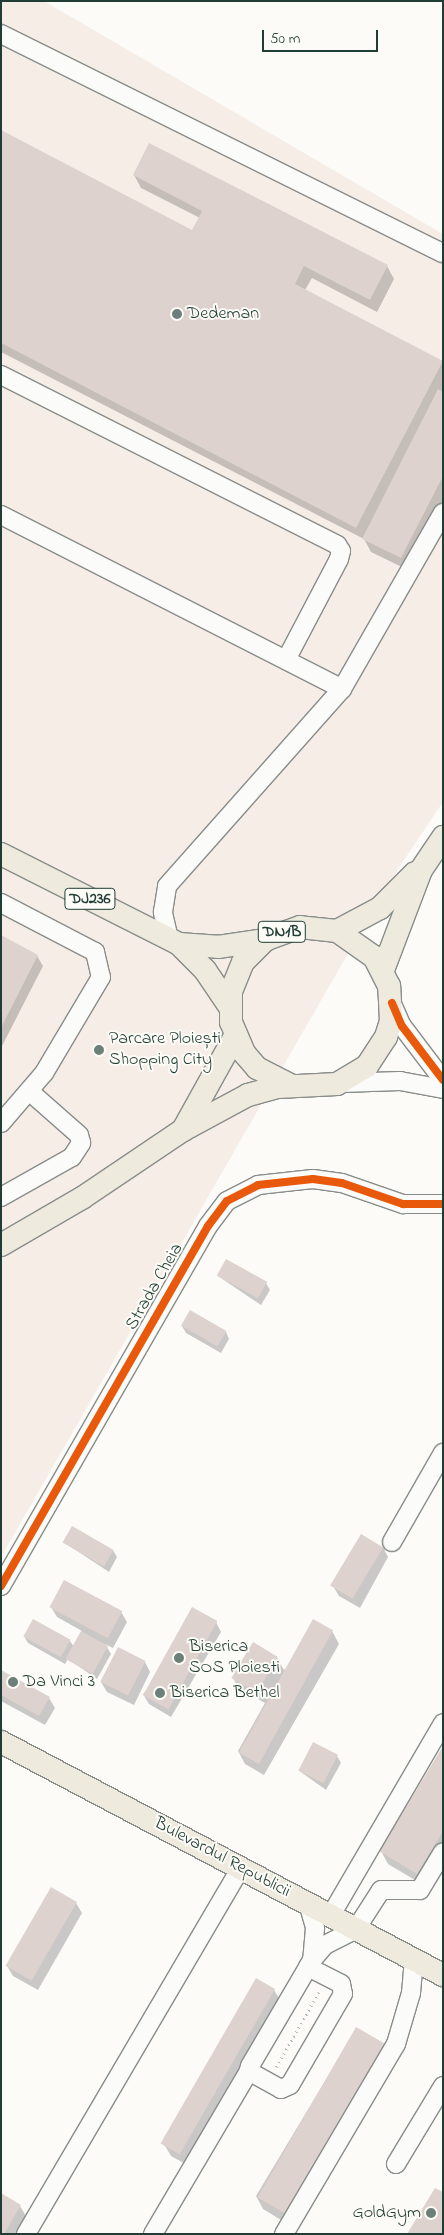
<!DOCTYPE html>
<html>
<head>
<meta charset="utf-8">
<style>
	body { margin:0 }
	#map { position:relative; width:444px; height:2235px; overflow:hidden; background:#fcfbf8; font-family:"Indie Flower",sans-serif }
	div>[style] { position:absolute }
	.built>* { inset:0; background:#f6ede7 }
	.shadow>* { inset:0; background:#0003 }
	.building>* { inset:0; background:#ddd2cd; transform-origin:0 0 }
	.path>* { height:2.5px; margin-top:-1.25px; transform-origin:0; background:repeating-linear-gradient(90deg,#b5b8b6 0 1px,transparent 0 5px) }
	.roads { filter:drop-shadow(1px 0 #888d8a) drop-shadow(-1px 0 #888d8a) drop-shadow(0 1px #888d8a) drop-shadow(0 -1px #888d8a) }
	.minor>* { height:18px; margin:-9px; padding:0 9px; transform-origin:9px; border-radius:9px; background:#fbfbf9 }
	.major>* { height:22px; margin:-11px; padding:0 11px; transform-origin:11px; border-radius:11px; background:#eeeade }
	.cycleway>* { height:8px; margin:-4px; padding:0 4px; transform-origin:4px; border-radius:4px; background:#e8590c }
	.dots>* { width:14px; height:14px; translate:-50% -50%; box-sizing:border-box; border:2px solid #fdfcf7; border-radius:50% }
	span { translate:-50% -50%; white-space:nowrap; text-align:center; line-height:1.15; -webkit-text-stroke:4px #fdfcf7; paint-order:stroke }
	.shield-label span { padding:1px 4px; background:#fdfcf7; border:1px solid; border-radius:4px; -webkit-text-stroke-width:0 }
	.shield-label { font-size:16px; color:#1f3d34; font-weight:700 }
	.poi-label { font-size:18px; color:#1f3d34 }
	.left { translate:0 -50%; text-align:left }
	.right { translate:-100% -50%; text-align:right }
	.street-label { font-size:18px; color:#1f3d34 }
	.frame { position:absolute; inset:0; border:2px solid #1f3d34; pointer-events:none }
	.scale { position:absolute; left:262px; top:30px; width:116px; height:22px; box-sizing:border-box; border:2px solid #1f3d34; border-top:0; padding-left:6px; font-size:15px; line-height:18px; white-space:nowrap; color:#1f3d34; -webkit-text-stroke:4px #fdfcf7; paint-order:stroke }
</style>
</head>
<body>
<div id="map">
	<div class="built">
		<i style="clip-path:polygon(1px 1px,44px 1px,443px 234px,443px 802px,388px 884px,1px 1557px)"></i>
	</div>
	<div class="shadow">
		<i style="clip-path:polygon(1px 132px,193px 232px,200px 218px,141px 188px,134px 175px,387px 266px,394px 279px,377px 312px,312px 278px,305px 290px,443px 362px,443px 503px,408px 570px,371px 552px,364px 539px,1px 352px)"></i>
		<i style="clip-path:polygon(1px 937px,37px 956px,43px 966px,1px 1048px)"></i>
		<i style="clip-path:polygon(218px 1276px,266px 1283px,270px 1290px,261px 1305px)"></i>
		<i style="clip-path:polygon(190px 1312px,226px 1332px,229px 1339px,221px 1353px,186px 1333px,182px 1326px)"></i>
		<i style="clip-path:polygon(65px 1543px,113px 1550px,117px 1557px,109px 1572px)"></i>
		<i style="clip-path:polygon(383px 1547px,388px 1557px,360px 1608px,339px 1596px,333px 1586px)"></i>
		<i style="clip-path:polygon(51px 1607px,121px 1612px,127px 1622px,113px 1648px,105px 1644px,111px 1654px,97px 1679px,68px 1659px,65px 1664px,28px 1643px,24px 1636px,70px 1641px,74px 1647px,82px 1631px,57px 1617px)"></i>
		<i style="clip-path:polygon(216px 1622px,221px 1632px,171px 1717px,149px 1704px,143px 1694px)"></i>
		<i style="clip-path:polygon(332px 1631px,339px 1644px,264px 1775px,245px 1764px,238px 1751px,265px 1703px,239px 1688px,233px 1678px,277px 1658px,284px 1670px)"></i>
		<i style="clip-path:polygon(145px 1662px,150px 1672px,134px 1705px,107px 1692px,101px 1682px)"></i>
		<i style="clip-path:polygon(1px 1671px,49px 1698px,55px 1708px,45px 1725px,1px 1701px)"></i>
		<i style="clip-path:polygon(443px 1748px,443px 1855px,425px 1886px,388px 1864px,381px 1851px)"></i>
		<i style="clip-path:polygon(337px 1756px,341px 1763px,326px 1790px,298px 1770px)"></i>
		<i style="clip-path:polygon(76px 1903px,82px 1913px,38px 1990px,13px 1976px,7px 1966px)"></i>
		<i style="clip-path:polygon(274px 1990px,282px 2003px,189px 2166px,171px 2156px,164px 2144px)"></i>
		<i style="clip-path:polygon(357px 2028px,294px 2228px,263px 2209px,256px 2196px)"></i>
		<i style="clip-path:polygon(20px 2206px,26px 2216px,15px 2234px,1px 2234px)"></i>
	</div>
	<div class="building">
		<i style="clip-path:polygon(1px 130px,192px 230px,202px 211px,133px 175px,149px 143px,388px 265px,370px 300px,304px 266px,295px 284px,443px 361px,356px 528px,1px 343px)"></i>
		<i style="clip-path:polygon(438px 389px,443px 392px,443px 476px,401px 558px,362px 539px)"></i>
		<i style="clip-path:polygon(1px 935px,38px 955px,1px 1028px)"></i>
		<i style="left:226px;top:1259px;width:47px;height:19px;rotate:29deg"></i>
		<i style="left:190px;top:1310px;width:42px;height:18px;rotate:30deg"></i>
		<i style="left:72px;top:1526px;width:48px;height:19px;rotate:30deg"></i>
		<i style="left:361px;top:1534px;width:26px;height:60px;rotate:31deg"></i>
		<i style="left:64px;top:1580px;width:66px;height:31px;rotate:28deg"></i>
		<i style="left:192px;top:1607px;width:29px;height:101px;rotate:29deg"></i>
		<i style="left:33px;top:1619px;width:43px;height:20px;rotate:29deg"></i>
		<i style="left:313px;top:1619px;width:23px;height:153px;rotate:29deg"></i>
		<i style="left:81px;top:1631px;width:31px;height:32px;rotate:29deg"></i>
		<i style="left:253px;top:1642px;width:29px;height:42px;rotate:31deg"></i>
		<i style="left:118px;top:1647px;width:31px;height:39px;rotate:27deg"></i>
		<i style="clip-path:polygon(1px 1670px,50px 1697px,39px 1716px,1px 1695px)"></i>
		<i style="left:313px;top:1742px;width:28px;height:32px;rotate:27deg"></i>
		<i style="clip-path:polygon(443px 1746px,443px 1831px,417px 1874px,379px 1851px)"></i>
		<i style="left:51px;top:1887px;width:30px;height:91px;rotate:30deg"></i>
		<i style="left:256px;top:1978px;width:22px;height:191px;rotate:30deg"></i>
		<i style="left:356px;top:2027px;width:38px;height:197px;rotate:30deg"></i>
		<i style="clip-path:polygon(435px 2188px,443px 2192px,443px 2234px,407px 2234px)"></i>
		<i style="clip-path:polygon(1px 2193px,21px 2205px,4px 2234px,1px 2234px)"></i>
	</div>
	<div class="path">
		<i style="left:276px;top:2067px;width:86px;rotate:-60.2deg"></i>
	</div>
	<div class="roads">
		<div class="minor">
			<i style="left:1px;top:34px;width:493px;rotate:26.4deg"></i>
			<i style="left:1px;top:375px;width:377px;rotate:26.8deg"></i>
			<i style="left:337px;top:545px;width:7px;rotate:56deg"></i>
			<i style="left:341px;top:551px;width:8px;rotate:104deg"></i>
			<i style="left:339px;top:559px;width:114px;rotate:117.7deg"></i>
			<i style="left:1px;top:515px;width:383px;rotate:27deg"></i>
			<i style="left:1px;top:903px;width:106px;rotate:27.5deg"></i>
			<i style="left:95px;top:952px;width:26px;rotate:77deg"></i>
			<i style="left:101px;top:977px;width:112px;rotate:120.7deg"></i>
			<i style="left:44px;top:1073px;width:66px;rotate:130.7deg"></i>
			<i style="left:169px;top:939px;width:28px;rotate:-103deg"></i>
			<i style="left:163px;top:912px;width:26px;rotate:-81deg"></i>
			<i style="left:167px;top:886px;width:264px;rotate:-48.4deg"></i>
			<i style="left:342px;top:689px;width:203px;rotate:-60.2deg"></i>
			<i style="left:392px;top:1004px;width:24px;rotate:66deg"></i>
			<i style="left:402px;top:1026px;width:68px;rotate:52.8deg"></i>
			<i style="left:342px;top:1083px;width:58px;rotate:-2deg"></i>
			<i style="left:400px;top:1081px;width:44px;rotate:10.5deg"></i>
			<i style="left:1px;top:1197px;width:81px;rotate:-29.4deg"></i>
			<i style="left:72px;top:1157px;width:17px;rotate:-57deg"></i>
			<i style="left:81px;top:1143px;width:8px;rotate:-104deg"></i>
			<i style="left:79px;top:1135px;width:65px;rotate:-138.7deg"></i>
			<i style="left:392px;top:1542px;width:103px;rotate:-60.2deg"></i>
			<i style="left:1px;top:1586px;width:415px;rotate:-60.1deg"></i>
			<i style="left:208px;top:1226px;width:31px;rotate:-53deg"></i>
			<i style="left:227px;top:1201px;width:35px;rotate:-27deg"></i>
			<i style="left:258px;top:1185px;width:55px;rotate:-6.2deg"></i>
			<i style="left:313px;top:1179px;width:29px;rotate:8deg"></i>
			<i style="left:342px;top:1183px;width:65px;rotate:19deg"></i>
			<i style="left:403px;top:1204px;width:40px"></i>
			<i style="left:308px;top:1903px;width:26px;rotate:74deg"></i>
			<i style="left:315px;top:1928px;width:32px;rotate:95deg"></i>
			<i style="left:331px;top:1915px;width:222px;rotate:-59.7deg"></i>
			<i style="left:308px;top:1967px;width:37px;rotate:27deg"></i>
			<i style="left:341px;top:1984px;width:10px;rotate:79deg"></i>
			<i style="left:343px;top:1994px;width:105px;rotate:120.2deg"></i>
			<i style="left:290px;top:2085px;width:10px;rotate:156deg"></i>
			<i style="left:281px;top:2089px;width:37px;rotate:-151deg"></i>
			<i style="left:249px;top:2071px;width:5px;rotate:-79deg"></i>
			<i style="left:250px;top:2066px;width:115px;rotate:-59.6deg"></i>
			<i style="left:308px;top:1967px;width:8px;rotate:-60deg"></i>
			<i style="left:312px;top:1960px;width:20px;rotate:-49deg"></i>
			<i style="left:325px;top:1945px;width:35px;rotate:-27deg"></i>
			<i style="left:356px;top:1929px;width:46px;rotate:-57.3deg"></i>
			<i style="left:381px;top:1890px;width:39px"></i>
			<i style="left:420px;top:1890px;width:44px;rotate:-58.8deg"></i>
			<i style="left:396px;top:2164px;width:91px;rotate:-58.9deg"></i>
			<i style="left:26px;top:2234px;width:424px;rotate:-59.6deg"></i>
			<i style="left:153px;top:2234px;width:189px;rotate:-59.5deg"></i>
			<i style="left:284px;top:2234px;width:221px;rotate:-59.5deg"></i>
			<i style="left:396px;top:2044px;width:53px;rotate:-73.6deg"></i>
			<i style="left:411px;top:1993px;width:34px;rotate:-85deg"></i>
		</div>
		<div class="major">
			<i style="left:1px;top:854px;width:199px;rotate:26.8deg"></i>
			<i style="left:179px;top:944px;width:37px;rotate:45deg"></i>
			<i style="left:205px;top:970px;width:45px;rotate:56deg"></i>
			<i style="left:337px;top:931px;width:49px;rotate:-28.1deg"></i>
			<i style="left:380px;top:908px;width:49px;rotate:-45deg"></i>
			<i style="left:179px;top:944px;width:39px;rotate:4deg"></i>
			<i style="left:218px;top:947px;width:48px;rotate:-8.5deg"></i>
			<i style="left:383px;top:970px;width:107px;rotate:-69.2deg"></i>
			<i style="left:421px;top:870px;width:40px;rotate:-56deg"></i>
			<i style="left:183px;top:1130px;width:107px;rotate:-61deg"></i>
			<i style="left:1px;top:1245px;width:94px;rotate:-30.1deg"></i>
			<i style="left:82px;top:1198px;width:122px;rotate:-34deg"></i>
			<i style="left:183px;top:1130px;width:74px;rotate:-28.3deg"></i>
			<i style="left:248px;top:1095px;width:31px;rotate:-15deg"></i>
			<i style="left:278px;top:1087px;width:59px;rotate:-2.9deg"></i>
			<i style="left:337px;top:1084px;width:35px;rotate:-31deg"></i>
			<i style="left:367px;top:1066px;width:35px;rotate:-57deg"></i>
			<i style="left:386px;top:1037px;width:17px;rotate:-73deg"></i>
			<i style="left:391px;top:1021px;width:35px;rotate:-93deg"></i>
			<i style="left:389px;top:986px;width:33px;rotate:-117deg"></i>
			<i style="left:374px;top:957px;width:45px;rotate:-144.9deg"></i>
			<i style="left:337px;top:931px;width:37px;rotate:-174deg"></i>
			<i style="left:300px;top:927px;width:37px;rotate:160deg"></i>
			<i style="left:265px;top:940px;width:31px;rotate:135deg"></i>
			<i style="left:243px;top:962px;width:31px;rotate:112deg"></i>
			<i style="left:231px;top:991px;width:31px;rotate:90deg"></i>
			<i style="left:231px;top:1022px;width:34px;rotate:67deg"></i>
			<i style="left:244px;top:1053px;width:20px;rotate:49deg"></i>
			<i style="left:257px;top:1068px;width:39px;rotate:27deg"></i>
			<i style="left:1px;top:1742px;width:500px;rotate:27.8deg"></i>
		</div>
	</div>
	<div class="cycleway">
		<i style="left:392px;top:1003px;width:25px;rotate:67deg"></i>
		<i style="left:402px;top:1026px;width:68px;rotate:52.8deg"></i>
		<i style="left:1px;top:1586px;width:415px;rotate:-60.1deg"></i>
		<i style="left:208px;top:1226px;width:31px;rotate:-53deg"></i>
		<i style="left:227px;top:1201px;width:35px;rotate:-27deg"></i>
		<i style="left:258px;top:1185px;width:55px;rotate:-6.2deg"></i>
		<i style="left:313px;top:1179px;width:29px;rotate:8deg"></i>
		<i style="left:342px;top:1183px;width:65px;rotate:19deg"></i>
		<i style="left:403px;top:1204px;width:40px"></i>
	</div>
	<div class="dots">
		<i style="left:177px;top:314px;background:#6c8079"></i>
		<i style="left:99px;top:1050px;background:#6c8079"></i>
		<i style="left:179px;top:1658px;background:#6c8079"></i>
		<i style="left:13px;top:1682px;background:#6c8079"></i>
		<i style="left:160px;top:1693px;background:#6c8079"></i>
		<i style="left:431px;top:2213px;background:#6c8079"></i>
	</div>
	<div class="shield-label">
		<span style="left:90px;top:899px">DJ236</span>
		<span style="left:282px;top:932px">DN1B</span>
	</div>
	<div class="poi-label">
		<span class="left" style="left:187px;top:314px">Dedeman</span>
		<span class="left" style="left:109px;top:1050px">Parcare Ploiești<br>Shopping City</span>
		<span class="left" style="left:189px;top:1658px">Biserica<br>SOS Ploiesti</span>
		<span class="left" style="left:23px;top:1682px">Da Vinci 3</span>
		<span class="left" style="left:170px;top:1693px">Biserica Bethel</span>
		<span class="right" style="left:421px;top:2213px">GoldGym</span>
	</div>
	<div class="street-label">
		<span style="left:155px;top:1287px;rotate:-60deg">Strada Cheia</span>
		<span style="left:222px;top:1858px;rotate:28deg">Bulevardul Republicii</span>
	</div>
	<div class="frame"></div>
	<div class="scale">50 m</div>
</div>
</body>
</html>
